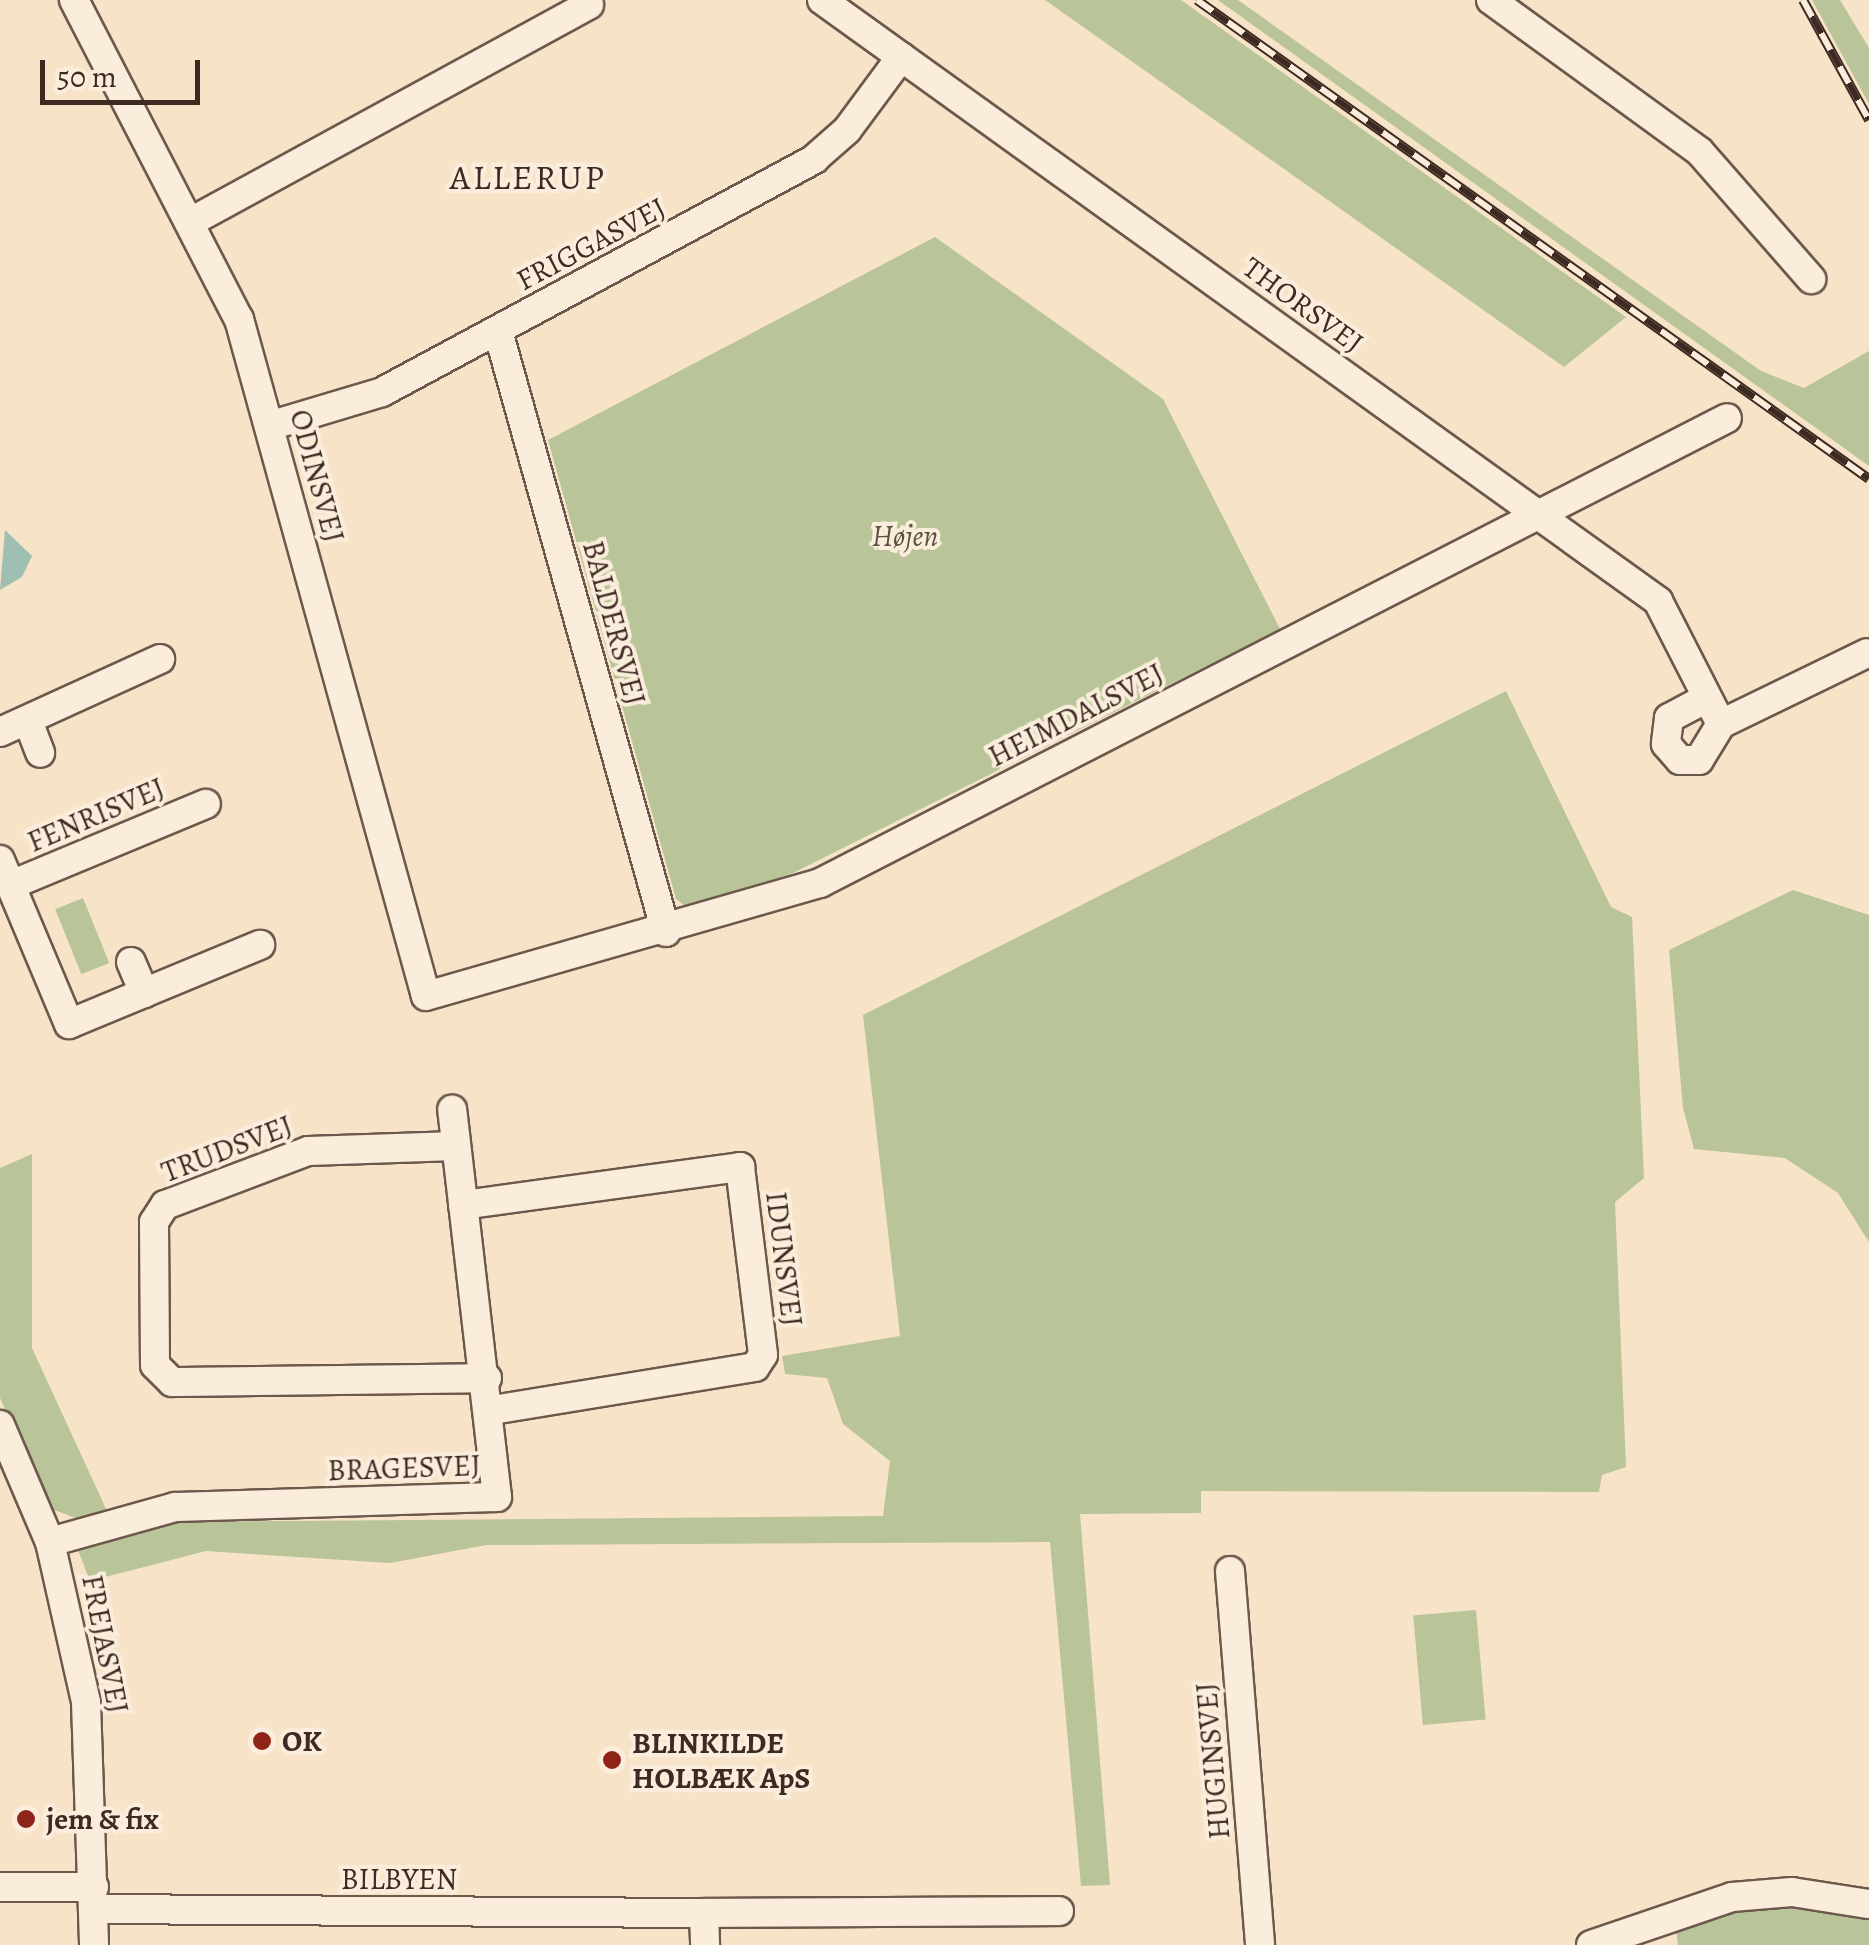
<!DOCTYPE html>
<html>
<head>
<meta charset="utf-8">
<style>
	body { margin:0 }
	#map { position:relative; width:1869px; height:1945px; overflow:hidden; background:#f7e3c8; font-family:Alegreya,serif }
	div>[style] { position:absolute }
	.green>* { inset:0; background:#b9c499; transform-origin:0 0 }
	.water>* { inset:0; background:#9ebfb1 }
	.roads { filter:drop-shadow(2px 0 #6c584c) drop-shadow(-2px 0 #6c584c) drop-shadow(0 2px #6c584c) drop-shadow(0 -2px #6c584c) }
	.minor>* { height:28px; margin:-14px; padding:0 14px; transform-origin:14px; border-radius:14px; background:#faeddb }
	.rail>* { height:10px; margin-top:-5px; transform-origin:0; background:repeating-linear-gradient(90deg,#faeddb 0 19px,#3d2a22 0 38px); box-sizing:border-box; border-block:2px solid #3d2a22 }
	.dots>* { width:28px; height:28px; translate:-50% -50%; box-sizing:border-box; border:5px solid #faeddb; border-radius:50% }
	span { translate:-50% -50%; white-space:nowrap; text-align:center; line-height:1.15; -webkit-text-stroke:8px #faeddb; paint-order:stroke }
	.street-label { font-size:30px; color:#3d2a22 }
	.park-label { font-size:30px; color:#5c5040; font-style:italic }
	.poi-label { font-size:30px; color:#3d2a22; font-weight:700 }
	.left { translate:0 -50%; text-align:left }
	.quarter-label { font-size:35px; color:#3d2a22; letter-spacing:2.5px }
	.scale { position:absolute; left:40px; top:60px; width:160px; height:45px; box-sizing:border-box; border:5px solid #3d2a22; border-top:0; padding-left:12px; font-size:30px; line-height:35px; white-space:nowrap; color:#3d2a22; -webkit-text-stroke:8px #faeddb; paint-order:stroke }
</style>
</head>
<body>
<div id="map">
	<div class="green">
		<i style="clip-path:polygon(1045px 0,1181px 0,1626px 317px,1564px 367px)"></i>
		<i style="clip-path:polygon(1218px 0,1238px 0,1761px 371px,1804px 388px,1869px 351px,1869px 466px)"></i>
		<i style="clip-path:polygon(1812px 0,1840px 0,1869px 48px,1869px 104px)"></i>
		<i style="clip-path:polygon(935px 237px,1163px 399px,1280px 629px,793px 873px,689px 909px,676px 899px,548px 440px)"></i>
		<i style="clip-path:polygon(1506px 691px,1611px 907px,1632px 917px,1644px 1178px,1615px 1202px,1626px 1467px,1602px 1475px,1599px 1492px,1201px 1491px,1201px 1513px,1080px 1514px,1110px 1885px,1081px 1886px,1050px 1542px,486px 1545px,390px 1563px,206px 1551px,90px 1581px,76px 1545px,174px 1522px,883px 1516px,890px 1461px,843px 1424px,827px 1378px,785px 1374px,782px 1356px,900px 1336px,863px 1015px)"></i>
		<i style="clip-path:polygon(1793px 890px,1869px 915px,1869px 1242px,1838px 1193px,1785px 1158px,1694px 1149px,1683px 1108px,1669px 950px)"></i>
		<i style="left:83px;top:898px;width:70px;height:30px;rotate:68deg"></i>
		<i style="clip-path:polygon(32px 1154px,32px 1348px,107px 1511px,81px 1520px,49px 1508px,0 1398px,0 1168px)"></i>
		<i style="left:1476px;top:1610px;width:110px;height:63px;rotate:85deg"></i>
		<i style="clip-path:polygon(1776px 1901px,1869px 1912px,1869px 1945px,1678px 1945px,1676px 1928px)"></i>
	</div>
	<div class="water">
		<i style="clip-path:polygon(5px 530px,32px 556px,22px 577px,0 590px)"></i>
	</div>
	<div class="roads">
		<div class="minor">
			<i style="left:74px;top:0;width:359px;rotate:62.7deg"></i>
			<i style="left:239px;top:319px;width:702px;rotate:74.56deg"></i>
			<i style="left:426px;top:996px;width:410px;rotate:-16deg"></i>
			<i style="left:820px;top:883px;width:1019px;rotate:-27.14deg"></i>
			<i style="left:822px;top:0;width:1030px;rotate:35.71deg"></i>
			<i style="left:1658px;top:601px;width:138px;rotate:62.9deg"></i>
			<i style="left:1721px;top:724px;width:162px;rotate:-25.9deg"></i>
			<i style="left:1491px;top:0;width:258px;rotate:36deg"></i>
			<i style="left:1700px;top:152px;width:169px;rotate:48.8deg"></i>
			<i style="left:194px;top:220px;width:450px;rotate:-28.6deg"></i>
			<i style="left:498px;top:331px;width:624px;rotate:74.38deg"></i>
			<i style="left:269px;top:426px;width:118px;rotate:-16.7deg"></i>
			<i style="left:382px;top:392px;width:491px;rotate:-28.3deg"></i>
			<i style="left:814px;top:159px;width:44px;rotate:-41.3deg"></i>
			<i style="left:847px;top:130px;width:91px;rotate:-53.5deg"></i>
			<i style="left:1707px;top:698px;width:43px;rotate:152.2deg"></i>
			<i style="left:1669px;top:718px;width:26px;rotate:97deg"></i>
			<i style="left:1666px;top:744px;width:21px;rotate:49deg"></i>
			<i style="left:1680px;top:760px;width:19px"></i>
			<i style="left:1699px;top:760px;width:42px;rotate:-58.6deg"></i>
			<i style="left:28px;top:721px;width:34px;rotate:69deg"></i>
			<i style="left:0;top:732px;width:176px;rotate:-24.5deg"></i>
			<i style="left:0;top:860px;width:178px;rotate:67.2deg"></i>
			<i style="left:69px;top:1024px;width:207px;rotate:-22.5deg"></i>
			<i style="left:11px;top:885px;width:211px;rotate:-22.6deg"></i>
			<i style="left:131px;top:962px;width:34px;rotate:67deg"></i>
			<i style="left:456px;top:1146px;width:148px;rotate:178.1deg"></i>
			<i style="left:308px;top:1151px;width:153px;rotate:159.3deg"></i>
			<i style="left:165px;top:1205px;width:20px;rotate:123deg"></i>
			<i style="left:154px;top:1222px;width:143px;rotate:89.6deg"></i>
			<i style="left:155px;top:1365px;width:24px;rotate:45deg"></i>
			<i style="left:172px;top:1382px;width:315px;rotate:-0.7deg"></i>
			<i style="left:463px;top:1205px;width:280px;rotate:-7.8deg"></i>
			<i style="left:740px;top:1167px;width:189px;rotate:83deg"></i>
			<i style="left:763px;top:1355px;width:14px;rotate:124deg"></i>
			<i style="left:755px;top:1367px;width:266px;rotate:170.7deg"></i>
			<i style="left:0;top:1425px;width:127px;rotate:66.9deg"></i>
			<i style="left:50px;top:1542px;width:164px;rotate:77.3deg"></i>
			<i style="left:86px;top:1702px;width:243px;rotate:88.1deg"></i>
			<i style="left:50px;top:1542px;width:130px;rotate:-15.6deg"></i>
			<i style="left:175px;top:1507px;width:322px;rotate:-1.8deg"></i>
			<i style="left:497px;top:1497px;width:390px;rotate:-96.6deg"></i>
			<i style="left:1230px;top:1571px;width:375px;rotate:85.4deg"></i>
			<i style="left:0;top:1887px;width:94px"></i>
			<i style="left:94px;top:1909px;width:610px;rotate:0.38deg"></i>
			<i style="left:704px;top:1913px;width:32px;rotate:88deg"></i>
			<i style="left:704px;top:1913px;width:355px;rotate:-0.3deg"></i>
			<i style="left:1591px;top:1945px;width:149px;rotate:-18.8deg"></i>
			<i style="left:1732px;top:1897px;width:60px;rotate:-4.8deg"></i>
			<i style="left:1792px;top:1892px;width:78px;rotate:8.9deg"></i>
		</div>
	</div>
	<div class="rail">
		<i style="left:1197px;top:0;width:825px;rotate:35.48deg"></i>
		<i style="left:1803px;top:0;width:137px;rotate:61.2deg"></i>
	</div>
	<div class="dots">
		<i style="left:262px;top:1741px;background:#8f2418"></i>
		<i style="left:612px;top:1760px;background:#8f2418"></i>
		<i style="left:26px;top:1819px;background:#8f2418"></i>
	</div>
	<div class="street-label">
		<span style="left:591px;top:244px;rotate:-28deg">FRIGGASVEJ</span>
		<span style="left:1303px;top:305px;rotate:36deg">THORSVEJ</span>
		<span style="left:317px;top:476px;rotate:75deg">ODINSVEJ</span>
		<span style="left:614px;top:623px;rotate:75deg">BALDERSVEJ</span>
		<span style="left:1076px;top:715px;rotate:-27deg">HEIMDALSVEJ</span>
		<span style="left:96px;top:815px;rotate:-23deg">FENRISVEJ</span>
		<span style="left:227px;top:1149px;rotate:-21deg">TRUDSVEJ</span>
		<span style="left:784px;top:1259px;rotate:83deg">IDUNSVEJ</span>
		<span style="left:404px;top:1468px;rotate:-2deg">BRAGESVEJ</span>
		<span style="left:105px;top:1644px;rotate:79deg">FREJASVEJ</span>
		<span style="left:1213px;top:1761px;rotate:-95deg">HUGINSVEJ</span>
		<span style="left:399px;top:1879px">BILBYEN</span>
	</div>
	<div class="park-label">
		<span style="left:905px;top:536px">Højen</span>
	</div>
	<div class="poi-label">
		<span class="left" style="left:282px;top:1741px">OK</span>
		<span class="left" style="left:632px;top:1760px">BLINKILDE<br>HOLBÆK ApS</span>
		<span class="left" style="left:46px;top:1819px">jem &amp; fix</span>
	</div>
	<div class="quarter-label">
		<span style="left:528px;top:177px">ALLERUP</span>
	</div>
	<div class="scale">50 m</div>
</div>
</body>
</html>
